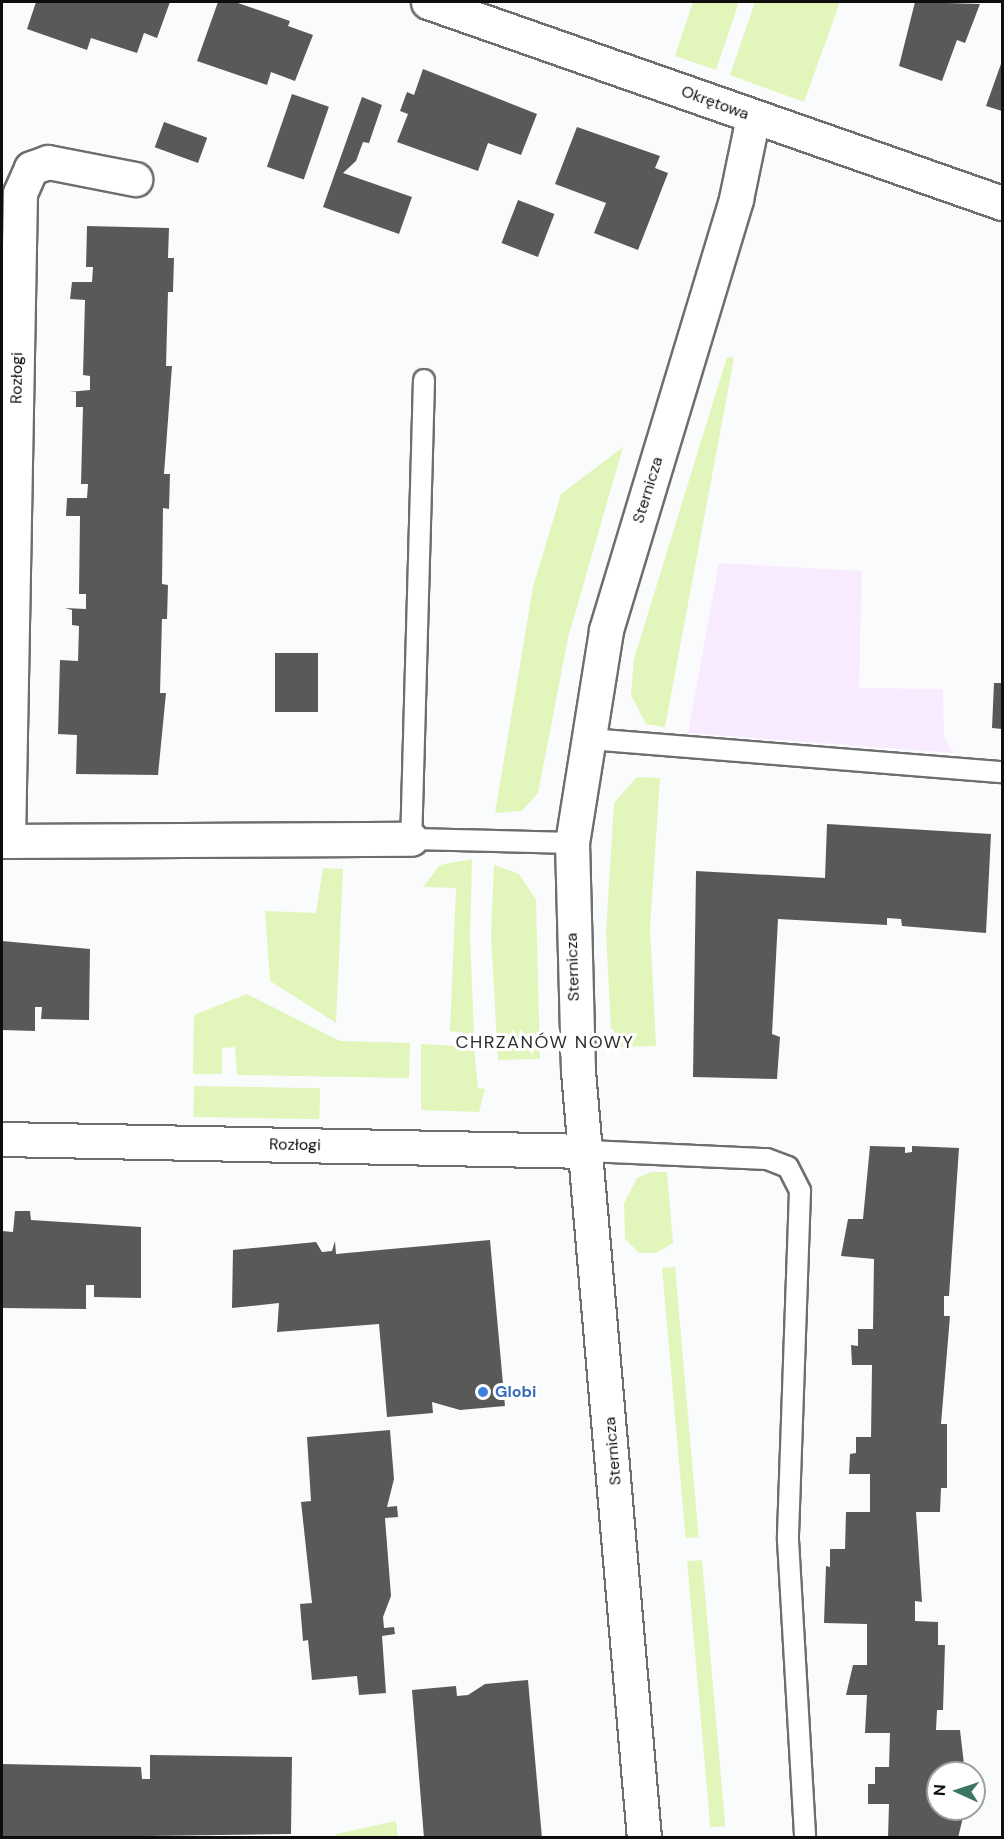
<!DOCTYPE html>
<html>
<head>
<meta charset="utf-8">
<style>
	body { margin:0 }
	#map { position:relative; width:1004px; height:1839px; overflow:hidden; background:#fafbfc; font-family:"DM Sans",sans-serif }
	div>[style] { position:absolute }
	.industrial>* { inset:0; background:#f9ebff }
	.green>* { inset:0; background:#e2f5ba; transform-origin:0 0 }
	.building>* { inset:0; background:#5a5959; transform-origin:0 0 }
	.roads { filter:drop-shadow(2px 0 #6e6e6f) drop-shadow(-2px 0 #6e6e6f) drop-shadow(0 2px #6e6e6f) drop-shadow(0 -2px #6e6e6f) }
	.service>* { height:20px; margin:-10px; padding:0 10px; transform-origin:10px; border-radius:10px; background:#fff }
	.minor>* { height:33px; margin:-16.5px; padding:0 16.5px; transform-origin:16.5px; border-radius:16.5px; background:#fff }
	.dots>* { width:16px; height:16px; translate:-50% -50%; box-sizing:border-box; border:3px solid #fff; border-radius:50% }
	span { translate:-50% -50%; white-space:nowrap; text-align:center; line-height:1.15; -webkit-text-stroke:6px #fff; paint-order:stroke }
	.street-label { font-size:16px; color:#0e0e0f }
	.shop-label { font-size:16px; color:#366cbe; font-weight:700 }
	.left { translate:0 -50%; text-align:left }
	.neighbourhood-label { font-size:18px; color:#2d2e2f; letter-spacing:1.5px }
	.frame { position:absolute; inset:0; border:3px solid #0e0e0f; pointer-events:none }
	.north { position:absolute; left:926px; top:1761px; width:60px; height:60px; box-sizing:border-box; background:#fff; border:2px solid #9f9f9f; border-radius:50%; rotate:273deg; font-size:16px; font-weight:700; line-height:24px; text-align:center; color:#0e0e0f }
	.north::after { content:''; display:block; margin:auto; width:21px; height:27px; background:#3b7762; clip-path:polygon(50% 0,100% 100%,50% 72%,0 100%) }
</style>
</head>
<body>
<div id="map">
	<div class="industrial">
		<i style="clip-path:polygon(719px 563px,862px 571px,859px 688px,943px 689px,944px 737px,953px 753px,688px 733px)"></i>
	</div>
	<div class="green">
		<i style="clip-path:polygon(693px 2px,739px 2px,716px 70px,675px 56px)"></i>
		<i style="clip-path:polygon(755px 2px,840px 2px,804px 102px,730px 75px)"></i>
		<i style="clip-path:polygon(727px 357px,734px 358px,665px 727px,646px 724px,631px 695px,634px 659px)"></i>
		<i style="clip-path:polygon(623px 447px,568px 638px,538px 793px,522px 811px,495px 813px,533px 587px,561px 494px)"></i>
		<i style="clip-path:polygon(637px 777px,660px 778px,650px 928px,656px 1046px,612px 1047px,606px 932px,614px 803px)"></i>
		<i style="clip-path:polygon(472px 859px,470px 937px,474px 1034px,450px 1031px,456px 888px,423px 887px,440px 865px)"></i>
		<i style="clip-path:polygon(494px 865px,519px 874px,536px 900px,540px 1059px,498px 1060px,491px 934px)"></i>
		<i style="clip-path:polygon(323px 868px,343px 869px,336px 1023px,270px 981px,265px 911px,316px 913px)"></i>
		<i style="clip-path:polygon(247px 994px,340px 1041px,410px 1043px,409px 1078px,237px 1075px,235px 1047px,222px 1048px,222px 1074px,193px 1074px,194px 1015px)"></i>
		<i style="clip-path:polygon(421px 1044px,474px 1047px,478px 1088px,485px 1089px,479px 1112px,421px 1110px)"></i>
		<i style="left:194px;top:1086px;width:126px;height:31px;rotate:1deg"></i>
		<i style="clip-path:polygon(651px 1172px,667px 1172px,673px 1243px,656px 1253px,639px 1253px,625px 1239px,624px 1203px,637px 1178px)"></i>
		<i style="left:675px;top:1267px;width:271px;height:13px;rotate:85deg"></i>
		<i style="left:702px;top:1560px;width:267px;height:15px;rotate:85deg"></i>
		<i style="clip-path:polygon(396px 1821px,398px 1837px,336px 1837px,336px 1834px)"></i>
	</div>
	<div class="building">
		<i style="clip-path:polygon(36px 2px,170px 2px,157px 38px,144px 33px,137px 53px,91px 38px,87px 50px,27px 29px)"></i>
		<i style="clip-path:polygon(218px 2px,235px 2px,290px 21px,288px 26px,313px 35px,295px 81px,271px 72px,267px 85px,197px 61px)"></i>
		<i style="clip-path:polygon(915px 2px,980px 4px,965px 43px,957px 40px,942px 81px,899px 66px)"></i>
		<i style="clip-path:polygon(1002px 61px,1002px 111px,986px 106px)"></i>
		<i style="clip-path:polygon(423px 69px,537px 114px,521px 155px,488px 143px,478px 171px,397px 142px,408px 114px,400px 111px,407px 92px,414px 95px)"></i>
		<i style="left:292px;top:94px;width:39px;height:77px;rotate:19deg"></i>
		<i style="clip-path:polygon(362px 97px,382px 105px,369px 143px,363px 142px,356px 161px,343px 173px,412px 197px,399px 234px,323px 207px)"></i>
		<i style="left:164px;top:122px;width:46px;height:27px;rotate:20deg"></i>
		<i style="clip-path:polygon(577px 127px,660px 156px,655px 168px,668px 173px,638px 250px,594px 233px,606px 203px,555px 184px)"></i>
		<i style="left:518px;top:200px;width:39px;height:46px;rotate:21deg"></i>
		<i style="clip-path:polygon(87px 226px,169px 228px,168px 258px,174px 258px,173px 292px,168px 292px,166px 366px,172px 366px,164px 474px,170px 474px,169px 509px,163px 508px,162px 584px,168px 585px,167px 619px,162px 619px,160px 693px,166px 693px,158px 775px,76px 774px,77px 735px,58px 734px,60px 660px,78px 661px,79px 626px,72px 625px,72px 610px,65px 608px,86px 609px,86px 594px,79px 594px,80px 516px,66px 516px,67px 498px,87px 498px,88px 484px,81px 484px,83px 407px,76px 407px,76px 392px,69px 392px,90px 390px,90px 376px,83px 375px,85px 300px,70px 299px,72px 282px,92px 282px,93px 267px,86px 267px)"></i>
		<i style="left:275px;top:653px;width:43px;height:59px"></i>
		<i style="clip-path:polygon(994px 683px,1002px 683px,1002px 729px,992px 728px)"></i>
		<i style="clip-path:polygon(827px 824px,991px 834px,986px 933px,902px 926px,901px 919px,887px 918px,887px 925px,778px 919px,772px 1034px,780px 1037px,777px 1079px,693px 1077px,696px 871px,825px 878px)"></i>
		<i style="clip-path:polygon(2px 941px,90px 949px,89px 1020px,41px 1019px,42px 1007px,35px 1007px,35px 1031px,2px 1030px)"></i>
		<i style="clip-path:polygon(870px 1146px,905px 1147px,905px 1153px,912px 1152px,912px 1146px,959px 1148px,949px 1296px,944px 1296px,944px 1316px,950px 1316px,941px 1424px,947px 1424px,947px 1488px,941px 1488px,940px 1512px,916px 1512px,922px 1602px,915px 1601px,915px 1621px,938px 1622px,938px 1645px,945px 1645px,943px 1710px,937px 1710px,936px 1730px,960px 1730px,965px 1773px,938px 1773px,938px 1809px,965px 1809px,958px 1838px,888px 1838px,889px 1804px,868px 1804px,868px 1784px,875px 1784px,875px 1767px,889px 1767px,890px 1733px,865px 1733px,867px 1695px,846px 1695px,853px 1665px,867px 1665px,867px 1624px,824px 1623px,826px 1566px,830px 1567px,830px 1549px,845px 1549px,846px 1512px,870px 1512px,870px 1474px,849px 1474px,850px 1454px,856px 1453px,856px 1437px,871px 1437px,872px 1365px,852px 1365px,851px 1345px,858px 1346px,858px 1329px,873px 1329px,874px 1259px,841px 1256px,848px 1219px,863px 1219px)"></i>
		<i style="clip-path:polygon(15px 1211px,30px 1211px,31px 1220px,141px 1227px,141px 1298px,94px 1297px,94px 1285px,86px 1285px,86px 1309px,2px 1308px,2px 1231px,13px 1232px)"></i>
		<i style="clip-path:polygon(490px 1240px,505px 1406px,460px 1410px,432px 1402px,433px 1413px,387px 1417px,379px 1324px,277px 1332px,279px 1303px,232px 1308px,233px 1250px,316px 1242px,322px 1252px,332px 1251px,335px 1241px,336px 1254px)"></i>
		<i style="clip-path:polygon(390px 1430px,394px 1479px,387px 1507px,397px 1506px,398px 1517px,385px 1518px,391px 1596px,383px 1617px,384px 1628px,394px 1627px,395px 1634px,382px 1636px,386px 1693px,359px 1695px,357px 1676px,312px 1680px,308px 1640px,303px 1641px,300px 1604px,312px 1603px,301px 1502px,311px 1501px,307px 1437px)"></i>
		<i style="clip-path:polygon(528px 1680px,542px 1838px,424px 1838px,412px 1690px,456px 1686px,457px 1696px,468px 1695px,485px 1684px)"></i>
		<i style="clip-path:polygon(150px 1755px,292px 1757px,291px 1834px,2px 1838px,2px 1764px,141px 1767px,142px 1779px,150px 1779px)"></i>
	</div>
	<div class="roads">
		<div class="service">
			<i style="left:424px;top:380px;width:459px;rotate:91.6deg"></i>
			<i style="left:411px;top:839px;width:161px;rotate:1.4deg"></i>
			<i style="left:590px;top:739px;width:413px;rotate:4.6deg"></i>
			<i style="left:588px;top:1151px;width:179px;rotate:2.6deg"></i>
			<i style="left:767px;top:1159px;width:22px;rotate:21deg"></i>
			<i style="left:788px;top:1167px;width:27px;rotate:63deg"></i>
			<i style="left:800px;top:1191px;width:349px;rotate:92deg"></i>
			<i style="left:788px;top:1540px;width:298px;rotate:86.7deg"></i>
		</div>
		<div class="minor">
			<i style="left:428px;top:2px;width:608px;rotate:19.3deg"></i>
			<i style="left:2px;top:841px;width:409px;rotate:-0.3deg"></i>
			<i style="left:8px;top:841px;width:648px;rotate:-88.94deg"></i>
			<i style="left:20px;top:193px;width:27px;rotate:-66deg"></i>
			<i style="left:31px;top:168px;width:18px;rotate:-19deg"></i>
			<i style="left:48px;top:162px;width:89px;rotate:11.1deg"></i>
			<i style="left:2px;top:1139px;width:586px;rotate:1.17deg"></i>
			<i style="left:644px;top:1838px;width:770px;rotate:-94.92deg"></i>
			<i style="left:578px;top:1071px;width:228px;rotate:-91.5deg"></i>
			<i style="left:572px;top:843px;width:216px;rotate:-80.9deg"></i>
			<i style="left:606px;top:630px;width:450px;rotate:-73.2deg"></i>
			<i style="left:736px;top:199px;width:84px;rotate:-78.3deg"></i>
		</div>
	</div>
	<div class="dots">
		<i style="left:483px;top:1392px;background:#3f7fe0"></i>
	</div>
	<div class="street-label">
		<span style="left:715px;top:103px;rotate:20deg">Okrętowa</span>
		<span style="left:17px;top:378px;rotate:-89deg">Rozłogi</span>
		<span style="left:648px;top:490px;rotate:-73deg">Sternicza</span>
		<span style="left:573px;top:967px;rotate:-92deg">Sternicza</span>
		<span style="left:295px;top:1145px;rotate:1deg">Rozłogi</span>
		<span style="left:613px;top:1451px;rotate:-95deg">Sternicza</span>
	</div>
	<div class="shop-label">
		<span class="left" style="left:495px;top:1392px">Globi</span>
	</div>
	<div class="neighbourhood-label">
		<span style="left:545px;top:1042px">CHRZANÓW NOWY</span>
	</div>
	<div class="frame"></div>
	<div class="north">N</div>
</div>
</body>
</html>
